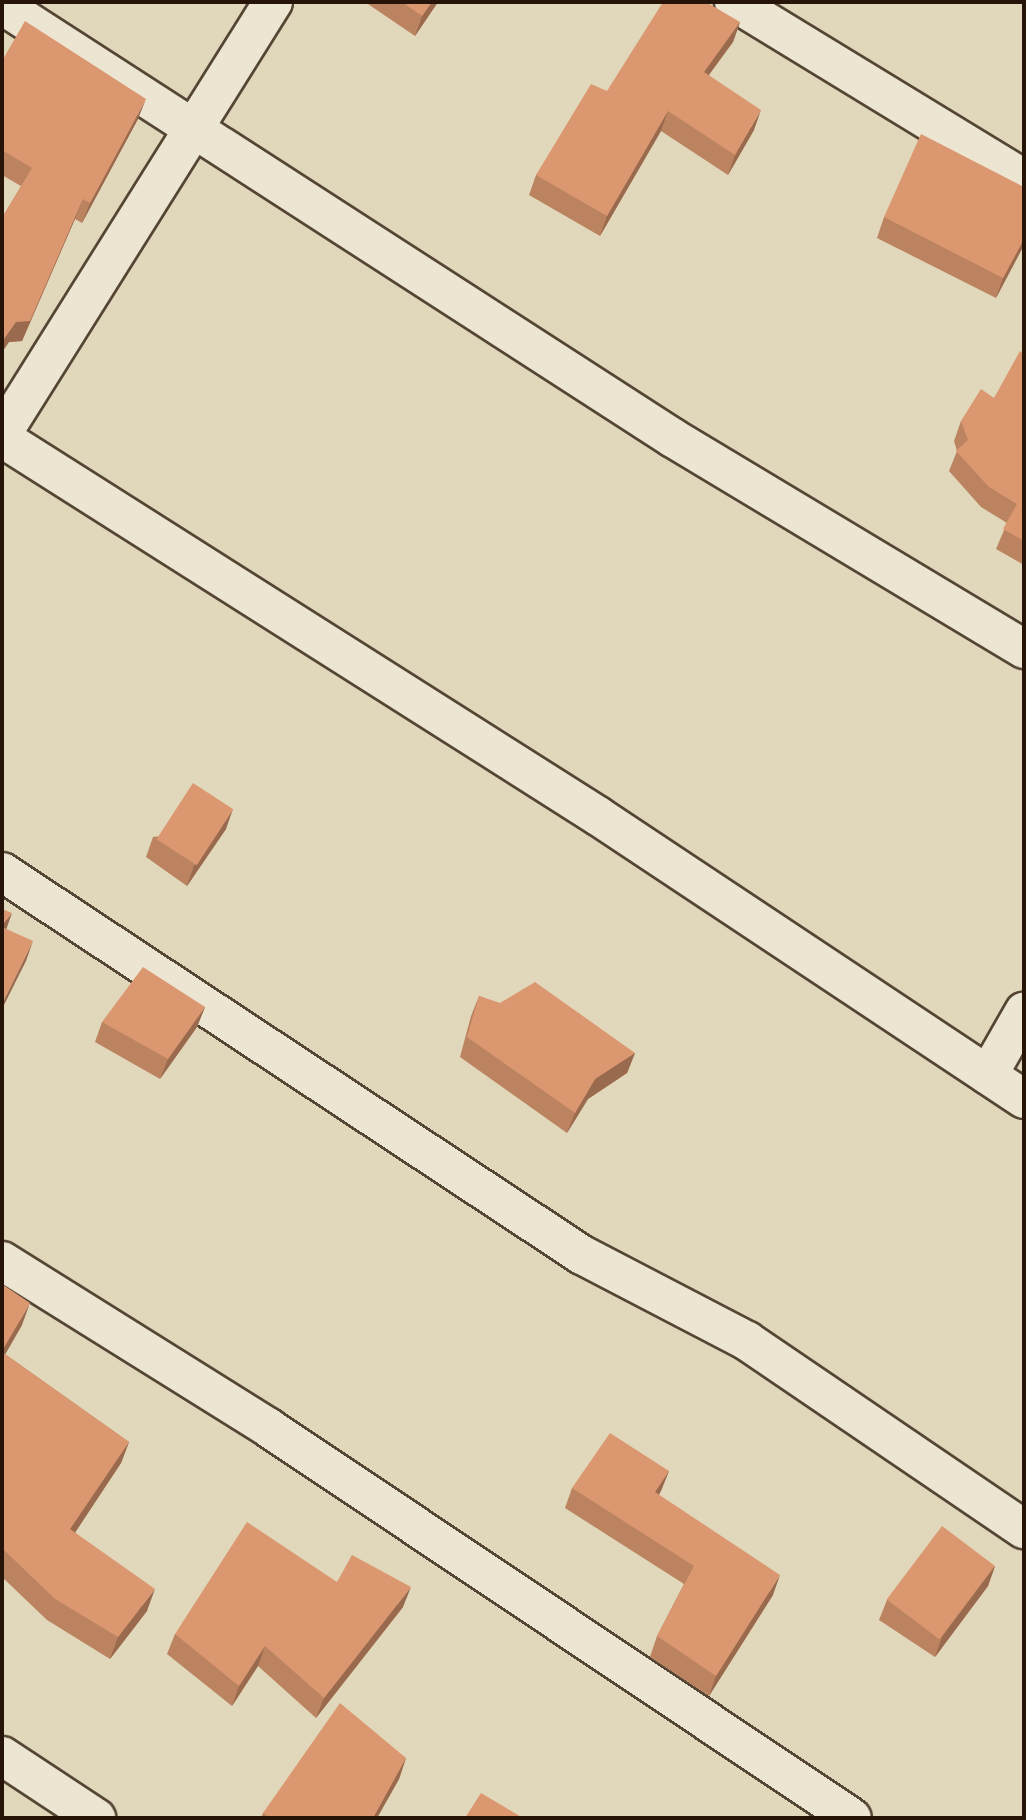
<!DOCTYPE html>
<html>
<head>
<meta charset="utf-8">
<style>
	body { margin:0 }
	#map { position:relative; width:1026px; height:1820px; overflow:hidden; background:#e1d7ba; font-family:"IM FELL Great Primer",serif }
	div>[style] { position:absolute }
	.roads { filter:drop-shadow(2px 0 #554534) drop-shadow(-2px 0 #554534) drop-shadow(0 2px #554534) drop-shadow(0 -2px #554534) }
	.street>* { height:38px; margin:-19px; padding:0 19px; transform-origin:19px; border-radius:19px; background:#ece5d2 }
	.wall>* { inset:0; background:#bc8360 }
	.shaded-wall>* { inset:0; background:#996a4e }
	.building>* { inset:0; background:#db9870; transform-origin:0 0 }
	span { translate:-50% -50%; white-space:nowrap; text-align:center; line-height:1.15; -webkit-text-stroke:7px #ece5d2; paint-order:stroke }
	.frame { position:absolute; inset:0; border:4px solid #261408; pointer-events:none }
</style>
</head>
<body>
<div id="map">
	<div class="roads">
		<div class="street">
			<i style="left:734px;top:2px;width:340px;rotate:31.4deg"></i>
			<i style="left:2px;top:5px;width:799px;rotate:32.83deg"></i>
			<i style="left:673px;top:438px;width:410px;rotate:31deg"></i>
			<i style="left:2px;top:434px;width:510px;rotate:-57.9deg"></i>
			<i style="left:2px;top:438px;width:706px;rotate:32.38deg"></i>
			<i style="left:598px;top:816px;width:511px;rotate:33.6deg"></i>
			<i style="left:2px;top:872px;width:695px;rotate:33.44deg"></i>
			<i style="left:582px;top:1255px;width:186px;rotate:27.5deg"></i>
			<i style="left:747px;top:1341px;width:335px;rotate:34.2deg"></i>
			<i style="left:988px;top:1075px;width:73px;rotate:-60.3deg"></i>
			<i style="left:2px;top:1261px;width:315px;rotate:32deg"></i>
			<i style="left:269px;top:1428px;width:701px;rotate:33.78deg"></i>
			<i style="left:2px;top:1756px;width:113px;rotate:33.4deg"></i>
		</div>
	</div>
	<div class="wall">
		<i style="clip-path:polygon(365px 2px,438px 2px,415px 36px)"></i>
		<i style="clip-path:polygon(740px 22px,733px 42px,709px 75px,754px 130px,728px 175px,661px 131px,600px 236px,529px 195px,536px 175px,607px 91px)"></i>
		<i style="clip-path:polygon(2px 61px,138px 119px,82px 223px,75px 219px,22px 341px,9px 342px,2px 352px,2px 218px,21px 186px,2px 175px)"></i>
		<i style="clip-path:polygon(1024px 187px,1024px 245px,996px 298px,877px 238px,884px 217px)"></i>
		<i style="clip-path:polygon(1024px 354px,1024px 565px,996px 549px,1007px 523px,981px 507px,949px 471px,957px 451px,954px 441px,961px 421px,994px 398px)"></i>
		<i style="clip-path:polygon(226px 829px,187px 886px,146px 857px,153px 837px)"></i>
		<i style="clip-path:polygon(479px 996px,635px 1053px,627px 1073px,588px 1099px,567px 1133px,460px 1057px,471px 1016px)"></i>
		<i style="clip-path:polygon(205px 1007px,197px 1027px,160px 1079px,95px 1042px,102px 1022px)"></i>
		<i style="clip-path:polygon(2px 1284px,22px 1325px,5px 1354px,129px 1442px,121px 1463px,75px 1532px,147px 1611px,110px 1659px,47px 1620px,2px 1577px)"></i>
		<i style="clip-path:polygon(669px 1471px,659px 1495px,773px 1595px,709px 1696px,650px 1657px,657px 1636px,684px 1584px,565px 1508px,572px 1488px)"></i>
		<i style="clip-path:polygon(995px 1566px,988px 1586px,935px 1657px,879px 1620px,887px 1600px)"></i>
		<i style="clip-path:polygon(337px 1582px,403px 1607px,316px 1718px,258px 1666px,232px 1706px,167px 1654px,175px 1634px)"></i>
		<i style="clip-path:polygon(406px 1758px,399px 1779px,377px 1818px,261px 1818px,263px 1813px)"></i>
	</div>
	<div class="shaded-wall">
		<i style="clip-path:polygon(432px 2px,438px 2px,415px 36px,422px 16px)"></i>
		<i style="clip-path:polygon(740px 22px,733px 42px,696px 92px,704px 72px)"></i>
		<i style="clip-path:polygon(146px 99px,138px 119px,82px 223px,90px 203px)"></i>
		<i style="clip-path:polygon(761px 110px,754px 130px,728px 175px,735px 155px)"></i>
		<i style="clip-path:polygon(668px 111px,661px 131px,600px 236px,607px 216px)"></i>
		<i style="clip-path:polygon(83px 199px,75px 219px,22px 341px,9px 342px,2px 352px,2px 344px,4px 339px)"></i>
		<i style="clip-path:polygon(1024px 239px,1024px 245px,996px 298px,1003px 278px)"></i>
		<i style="clip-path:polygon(233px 809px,226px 829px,187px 886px,194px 866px)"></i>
		<i style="clip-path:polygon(12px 913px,5px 933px,2px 937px,2px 925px)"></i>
		<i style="clip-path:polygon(33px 941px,26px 961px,2px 1009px,2px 1004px)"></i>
		<i style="clip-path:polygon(205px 1007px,197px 1027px,160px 1079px,168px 1059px)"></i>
		<i style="clip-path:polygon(635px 1053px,627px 1073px,588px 1099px,567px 1133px,575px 1113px,595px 1079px)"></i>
		<i style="clip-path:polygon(30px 1303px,22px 1325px,2px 1360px,2px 1351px)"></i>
		<i style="clip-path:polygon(129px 1442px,121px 1463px,63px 1551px,70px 1529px)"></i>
		<i style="clip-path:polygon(669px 1471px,661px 1491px,648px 1512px,655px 1492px)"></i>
		<i style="clip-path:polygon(995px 1566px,988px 1586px,935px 1657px,942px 1637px)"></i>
		<i style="clip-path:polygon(780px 1575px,773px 1595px,709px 1696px,716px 1676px)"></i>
		<i style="clip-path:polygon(411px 1587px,403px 1607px,316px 1718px,324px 1698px)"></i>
		<i style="clip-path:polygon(155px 1589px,147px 1611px,110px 1659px,118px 1637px)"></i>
		<i style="clip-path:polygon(265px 1646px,258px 1666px,232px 1706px,239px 1686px)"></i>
		<i style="clip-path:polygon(406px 1758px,399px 1779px,377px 1818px,373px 1818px)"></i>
	</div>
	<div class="building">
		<i style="clip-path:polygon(402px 2px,432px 2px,422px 16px)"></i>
		<i style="clip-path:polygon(663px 2px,706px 2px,740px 22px,704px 72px,761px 110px,735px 155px,668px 111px,607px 216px,536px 175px,591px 84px,607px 91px)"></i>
		<i style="clip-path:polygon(25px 21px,146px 99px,90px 203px,83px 199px,30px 321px,16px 322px,4px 339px,2px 338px,2px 218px,32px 168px,2px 150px,2px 61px)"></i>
		<i style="clip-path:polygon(921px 134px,1024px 187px,1024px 239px,1003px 278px,884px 217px)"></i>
		<i style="clip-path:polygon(1020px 351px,1024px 354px,1024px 541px,1003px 529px,1017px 504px,989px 487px,956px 451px,968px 440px,961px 421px,981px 389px,994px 398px)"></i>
		<i style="left:193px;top:783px;width:48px;height:67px;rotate:33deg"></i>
		<i style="clip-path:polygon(2px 909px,12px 913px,2px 925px)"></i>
		<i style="clip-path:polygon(2px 927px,33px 941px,2px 1004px)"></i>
		<i style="clip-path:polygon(143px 967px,205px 1007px,168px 1059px,102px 1022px)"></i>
		<i style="clip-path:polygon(535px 982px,635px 1053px,595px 1079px,575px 1113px,467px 1037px,479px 996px,500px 1003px)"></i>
		<i style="clip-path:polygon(2px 1284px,30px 1303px,2px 1351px)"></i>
		<i style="clip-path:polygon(2px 1352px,129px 1442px,70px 1529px,155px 1589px,118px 1637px,55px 1599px,2px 1548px)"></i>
		<i style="clip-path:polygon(610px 1433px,669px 1471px,655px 1492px,780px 1575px,716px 1676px,657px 1636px,694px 1566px,572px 1488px)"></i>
		<i style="clip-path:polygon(247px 1522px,337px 1582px,352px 1555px,411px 1587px,324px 1698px,265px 1646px,239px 1686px,175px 1634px)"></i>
		<i style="left:942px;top:1526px;width:66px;height:92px;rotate:37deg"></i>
		<i style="clip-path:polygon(340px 1703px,406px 1758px,373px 1818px,271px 1818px,263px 1813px)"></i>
		<i style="clip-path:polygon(481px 1793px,523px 1818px,465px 1818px)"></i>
	</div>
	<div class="frame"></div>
</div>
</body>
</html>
